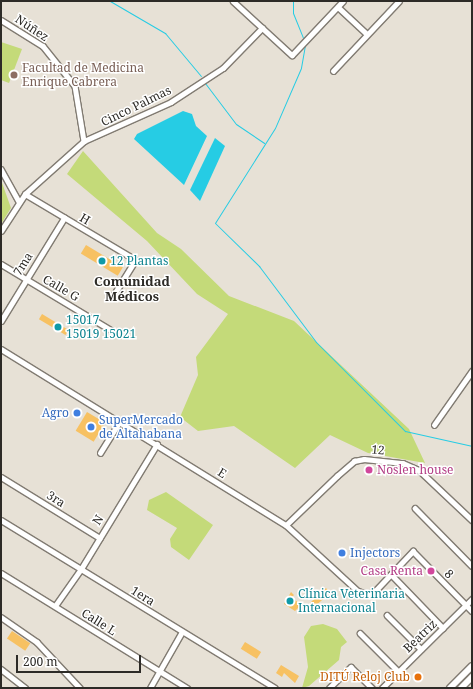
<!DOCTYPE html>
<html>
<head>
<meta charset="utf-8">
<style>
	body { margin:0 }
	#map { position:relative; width:473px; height:689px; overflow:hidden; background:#e7e1d6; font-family:"Noto Serif",serif }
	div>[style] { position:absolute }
	.green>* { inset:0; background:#c4da79 }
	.water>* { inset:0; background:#26cce4 }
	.stream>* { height:1px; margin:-0.5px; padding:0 0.5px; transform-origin:0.5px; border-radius:0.5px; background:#26cce4 }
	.building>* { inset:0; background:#f7c162; transform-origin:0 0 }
	.roads { filter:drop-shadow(1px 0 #817b72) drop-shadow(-1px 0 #817b72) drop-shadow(0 1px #817b72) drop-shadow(0 -1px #817b72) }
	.minor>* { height:4.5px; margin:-2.25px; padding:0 2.25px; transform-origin:2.25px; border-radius:2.25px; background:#fff }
	.highway>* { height:6px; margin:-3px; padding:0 3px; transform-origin:3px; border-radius:3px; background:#fff }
	.dots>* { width:11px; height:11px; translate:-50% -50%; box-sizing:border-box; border:2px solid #fff; border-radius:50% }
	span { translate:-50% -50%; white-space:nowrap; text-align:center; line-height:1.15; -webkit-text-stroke:3px #fff; paint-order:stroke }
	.street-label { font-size:12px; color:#2d2b27 }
	.education-label { font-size:12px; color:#785e54 }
	.left { translate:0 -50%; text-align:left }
	.culture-label { font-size:12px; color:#0d838f }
	.shop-label { font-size:12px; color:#366cbe }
	.right { translate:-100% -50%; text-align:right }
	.hotel-label { font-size:12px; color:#b23c85 }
	.food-label { font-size:12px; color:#c56008 }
	.neighbourhood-label { font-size:13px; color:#2d2b27; font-weight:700 }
	.frame { position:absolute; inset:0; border:2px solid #2d2b27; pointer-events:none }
	.scale { position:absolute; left:16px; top:655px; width:125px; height:18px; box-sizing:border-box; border:2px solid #2d2b27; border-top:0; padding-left:5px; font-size:12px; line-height:14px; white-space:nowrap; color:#2d2b27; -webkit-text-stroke:3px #fff; paint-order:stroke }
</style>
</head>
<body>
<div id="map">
	<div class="green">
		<i style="clip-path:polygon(1px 42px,22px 49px,9px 83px,1px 80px)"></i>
		<i style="clip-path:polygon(83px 151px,157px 233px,181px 249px,229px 296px,294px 321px,409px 429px,425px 463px,368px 453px,330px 435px,295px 468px,234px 426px,198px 431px,180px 417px,198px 375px,196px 357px,228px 314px,197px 294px,147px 241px,67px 174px)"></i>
		<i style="clip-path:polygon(1px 180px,11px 208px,1px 224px)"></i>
		<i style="clip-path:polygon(166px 492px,213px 525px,189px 560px,171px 547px,170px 539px,177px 528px,147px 510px,149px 500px)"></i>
		<i style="clip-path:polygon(323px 624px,337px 629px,347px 642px,341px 647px,339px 660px,309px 686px,302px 688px,308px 667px,304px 637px,311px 626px)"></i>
	</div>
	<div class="water">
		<i style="clip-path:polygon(183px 111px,192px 114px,196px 126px,207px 136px,184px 185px,134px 139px,137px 134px)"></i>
		<i style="clip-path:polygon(215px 138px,225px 146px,200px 201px,190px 190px)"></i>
	</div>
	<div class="stream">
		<i style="left:110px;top:1px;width:64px;rotate:30.2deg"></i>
		<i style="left:165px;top:33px;width:56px;rotate:50.1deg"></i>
		<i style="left:293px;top:1px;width:12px;rotate:90deg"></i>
		<i style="left:293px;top:13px;width:29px;rotate:68deg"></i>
		<i style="left:305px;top:45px;width:23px;rotate:100deg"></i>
		<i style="left:301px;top:68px;width:65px;rotate:113.4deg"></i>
		<i style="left:275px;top:128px;width:112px;rotate:122.3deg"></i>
		<i style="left:215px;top:223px;width:62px;rotate:44.3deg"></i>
		<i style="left:259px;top:266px;width:95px;rotate:53.1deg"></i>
		<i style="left:316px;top:342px;width:126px;rotate:45deg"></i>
		<i style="left:405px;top:431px;width:69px;rotate:12.6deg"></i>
		<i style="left:205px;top:83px;width:51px;rotate:52.9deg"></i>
		<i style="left:236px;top:124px;width:34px;rotate:34deg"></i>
	</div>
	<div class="building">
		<i style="left:86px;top:245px;width:43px;height:10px;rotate:31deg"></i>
		<i style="left:42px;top:314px;width:31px;height:6px;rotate:31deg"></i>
		<i style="left:87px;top:412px;width:21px;height:22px;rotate:31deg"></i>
		<i style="clip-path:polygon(326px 588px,330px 593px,313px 608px,310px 603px)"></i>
		<i style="clip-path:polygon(291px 592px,294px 595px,291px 598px,302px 604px,295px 611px,284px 604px)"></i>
		<i style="left:12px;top:631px;width:22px;height:9px;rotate:34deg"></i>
		<i style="left:245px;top:642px;width:19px;height:8px;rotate:32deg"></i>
		<i style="clip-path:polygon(281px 665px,299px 676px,295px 683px,284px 673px,282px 677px,276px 673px)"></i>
	</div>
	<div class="roads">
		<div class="minor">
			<i style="left:233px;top:1px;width:80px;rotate:42.5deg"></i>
			<i style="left:292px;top:55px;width:74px;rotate:-46.6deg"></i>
			<i style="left:338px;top:7px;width:38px;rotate:43deg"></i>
			<i style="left:1px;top:20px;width:49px;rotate:31.8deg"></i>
			<i style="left:43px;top:46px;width:51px;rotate:51.3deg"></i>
			<i style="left:75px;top:86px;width:56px;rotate:80.7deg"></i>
			<i style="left:333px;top:71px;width:96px;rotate:-46.7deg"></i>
			<i style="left:1px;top:169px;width:37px;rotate:61deg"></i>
			<i style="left:25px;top:194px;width:129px;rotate:30.7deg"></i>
			<i style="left:136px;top:260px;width:44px;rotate:121.9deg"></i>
			<i style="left:1px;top:231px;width:44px;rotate:-57deg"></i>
			<i style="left:25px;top:194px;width:79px;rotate:-41.9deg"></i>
			<i style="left:84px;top:141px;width:95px;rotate:-24.1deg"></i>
			<i style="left:171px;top:102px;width:62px;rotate:-33.2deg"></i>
			<i style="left:223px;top:68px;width:56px;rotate:-45.7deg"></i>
			<i style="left:1px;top:264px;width:128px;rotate:31deg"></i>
			<i style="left:1px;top:321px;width:121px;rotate:-58.5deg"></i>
			<i style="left:1px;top:349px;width:335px;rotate:31.7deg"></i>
			<i style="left:286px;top:525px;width:98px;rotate:42.5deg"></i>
			<i style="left:358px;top:591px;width:9px;rotate:18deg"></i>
			<i style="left:367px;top:594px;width:9px;rotate:-21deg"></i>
			<i style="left:375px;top:591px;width:55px;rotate:-46.5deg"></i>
			<i style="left:413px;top:551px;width:84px;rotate:45.5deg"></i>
			<i style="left:434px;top:425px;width:66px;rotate:-54.9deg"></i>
			<i style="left:100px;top:453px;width:38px;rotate:-58deg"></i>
			<i style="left:1px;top:477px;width:116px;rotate:31.6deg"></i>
			<i style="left:415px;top:508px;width:81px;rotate:45.5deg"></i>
			<i style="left:1px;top:520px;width:321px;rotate:31.5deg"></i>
			<i style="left:286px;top:525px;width:71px;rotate:-43.9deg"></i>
			<i style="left:337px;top:476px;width:23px;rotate:-41deg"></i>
			<i style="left:354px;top:461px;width:10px;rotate:-11deg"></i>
			<i style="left:364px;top:459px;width:39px;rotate:6deg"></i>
			<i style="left:403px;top:463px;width:17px;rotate:24deg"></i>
			<i style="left:419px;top:470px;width:73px;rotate:43.3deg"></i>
			<i style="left:1px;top:573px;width:219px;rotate:31.7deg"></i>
			<i style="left:391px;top:574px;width:75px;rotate:46.1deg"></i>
			<i style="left:55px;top:606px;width:45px;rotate:-54.9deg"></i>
			<i style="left:81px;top:569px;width:146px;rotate:-58.7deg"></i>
			<i style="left:387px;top:615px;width:48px;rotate:45deg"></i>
			<i style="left:1px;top:617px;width:44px;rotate:34.8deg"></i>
			<i style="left:37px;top:642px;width:63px;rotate:46.9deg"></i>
			<i style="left:360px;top:633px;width:54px;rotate:45deg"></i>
			<i style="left:1px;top:669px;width:31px;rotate:38deg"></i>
			<i style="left:150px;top:688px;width:64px;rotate:-60.3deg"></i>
			<i style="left:329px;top:688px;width:30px;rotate:-44deg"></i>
			<i style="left:351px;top:667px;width:30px;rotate:45deg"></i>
			<i style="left:382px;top:688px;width:127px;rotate:-44.7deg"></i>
		</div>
		<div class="highway">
			<i style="left:450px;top:688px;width:31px;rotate:-45deg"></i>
			<i style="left:461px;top:688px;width:16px;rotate:-45deg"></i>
		</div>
	</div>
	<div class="dots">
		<i style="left:14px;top:75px;background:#8d6e63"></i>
		<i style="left:102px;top:261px;background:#0f9aa8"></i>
		<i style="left:58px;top:327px;background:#0f9aa8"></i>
		<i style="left:77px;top:413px;background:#3f7fe0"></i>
		<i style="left:91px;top:427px;background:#3f7fe0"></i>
		<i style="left:369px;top:470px;background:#d1479c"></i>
		<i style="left:342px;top:553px;background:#3f7fe0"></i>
		<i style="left:431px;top:571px;background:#d1479c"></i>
		<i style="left:290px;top:601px;background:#0f9aa8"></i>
		<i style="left:418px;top:677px;background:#e8710a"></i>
	</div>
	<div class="street-label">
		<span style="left:32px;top:28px;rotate:34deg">Núñez</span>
		<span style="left:136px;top:106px;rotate:-26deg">Cinco Palmas</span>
		<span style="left:85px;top:219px;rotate:30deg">H</span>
		<span style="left:23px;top:264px;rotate:-58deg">7ma</span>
		<span style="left:61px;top:288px;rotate:30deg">Calle G</span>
		<span style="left:378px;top:450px;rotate:6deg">12</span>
		<span style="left:222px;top:473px;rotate:32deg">E</span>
		<span style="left:56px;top:499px;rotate:32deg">3ra</span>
		<span style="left:98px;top:520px;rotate:-58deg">N</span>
		<span style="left:449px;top:574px;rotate:45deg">8</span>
		<span style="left:143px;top:596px;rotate:32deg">1era</span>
		<span style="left:99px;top:622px;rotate:32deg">Calle L</span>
		<span style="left:420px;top:636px;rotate:-44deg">Beatriz</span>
	</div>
	<div class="education-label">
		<span class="left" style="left:22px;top:75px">Facultad de Medicina<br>Enrique Cabrera</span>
	</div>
	<div class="culture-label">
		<span class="left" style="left:110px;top:261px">12 Plantas</span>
		<span class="left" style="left:66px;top:327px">15017<br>15019 15021</span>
		<span class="left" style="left:298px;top:601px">Clínica Veterinaria<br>Internacional</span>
	</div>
	<div class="shop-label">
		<span class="right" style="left:69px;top:413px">Agro</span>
		<span class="left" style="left:99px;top:427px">SuperMercado<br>de Altahabana</span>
		<span class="left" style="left:350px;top:553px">Injectors</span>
	</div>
	<div class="hotel-label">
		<span class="left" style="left:377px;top:470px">Noslen house</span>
		<span class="right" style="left:423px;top:571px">Casa Renta</span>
	</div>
	<div class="food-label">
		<span class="right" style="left:410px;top:677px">DITÚ Reloj Club</span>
	</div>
	<div class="neighbourhood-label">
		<span style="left:132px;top:289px">Comunidad<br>Médicos</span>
	</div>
	<div class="frame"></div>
	<div class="scale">200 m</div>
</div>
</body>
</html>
